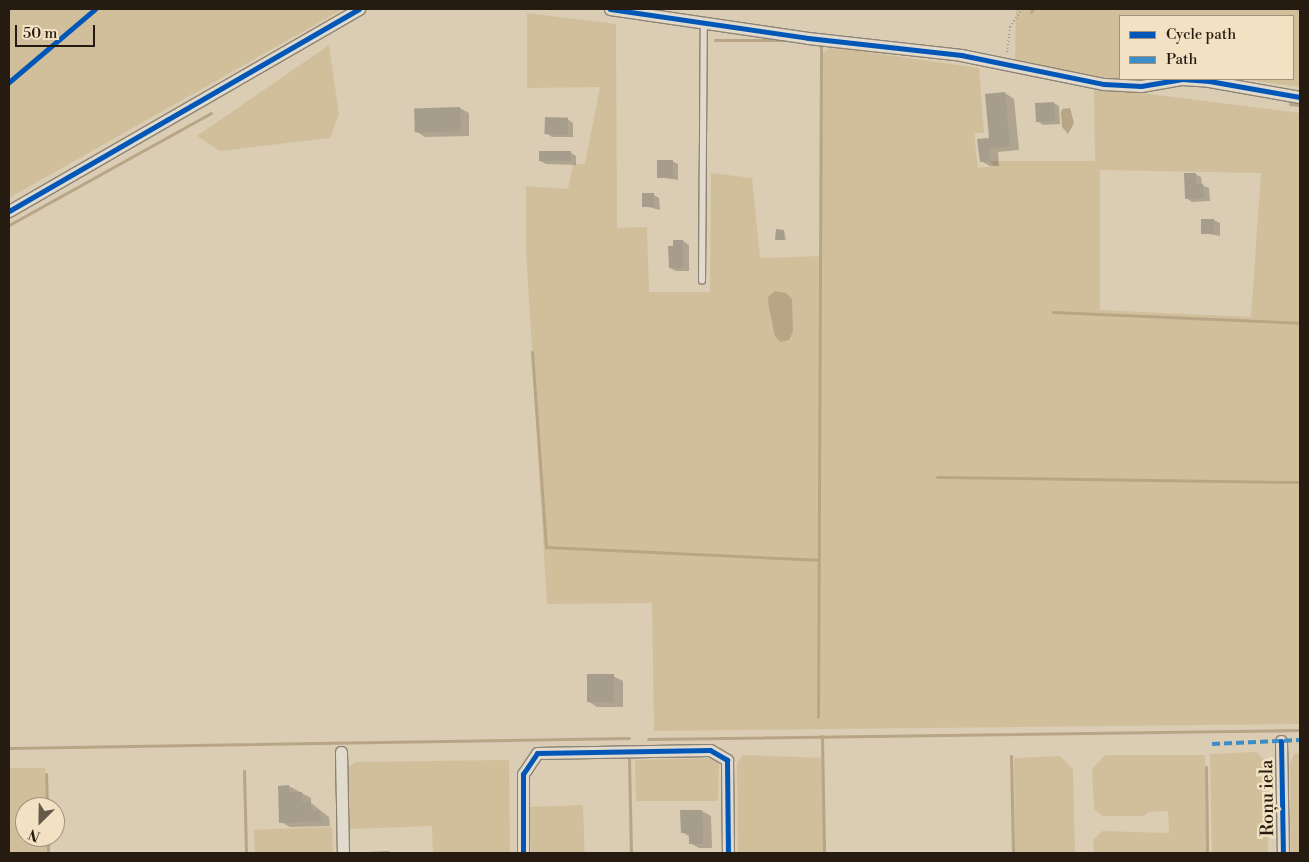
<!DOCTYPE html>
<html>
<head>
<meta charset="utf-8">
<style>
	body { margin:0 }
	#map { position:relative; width:1309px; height:862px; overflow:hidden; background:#dacdb3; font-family:"Libre Bodoni",serif }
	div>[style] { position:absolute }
	.green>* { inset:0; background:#d1bf9c; transform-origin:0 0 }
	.water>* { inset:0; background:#b7a585 }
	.shadow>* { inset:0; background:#0003 }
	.stream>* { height:3px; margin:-1.5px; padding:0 1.5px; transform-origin:1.5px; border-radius:1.5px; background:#b7a585 }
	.building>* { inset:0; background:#a69d8c; transform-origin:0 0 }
	.path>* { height:2px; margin-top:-1px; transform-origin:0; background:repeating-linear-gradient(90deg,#9e988e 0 1px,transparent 0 3.5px) }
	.roads { filter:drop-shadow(1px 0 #8c8374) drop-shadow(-1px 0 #8c8374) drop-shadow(0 1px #8c8374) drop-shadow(0 -1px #8c8374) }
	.service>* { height:5.5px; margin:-2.75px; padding:0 2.75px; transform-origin:2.75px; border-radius:2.75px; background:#e2dbcd }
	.minor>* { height:11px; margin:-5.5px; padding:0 5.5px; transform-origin:5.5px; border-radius:5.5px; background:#e2dbcd }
	.quiet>* { height:4px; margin-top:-2px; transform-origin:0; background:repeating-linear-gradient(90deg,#3a8dc7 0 8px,transparent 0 12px) }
	.cycleway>* { height:5px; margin:-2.5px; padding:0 2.5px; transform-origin:2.5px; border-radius:2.5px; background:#0057b8 }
	span { translate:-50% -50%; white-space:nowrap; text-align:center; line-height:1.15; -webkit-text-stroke:5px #f2e2c3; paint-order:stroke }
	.street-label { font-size:18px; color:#261b11 }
	.frame { position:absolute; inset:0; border:10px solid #261b11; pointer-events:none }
	.legend { position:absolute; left:1119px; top:15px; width:175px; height:65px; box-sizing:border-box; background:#f2e2c3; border:1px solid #a0927c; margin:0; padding:6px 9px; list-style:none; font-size:15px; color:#261b11 }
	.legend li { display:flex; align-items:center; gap:10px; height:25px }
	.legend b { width:25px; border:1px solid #a0927c }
	.north { position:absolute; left:15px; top:797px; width:50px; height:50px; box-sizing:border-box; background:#f2e2c3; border:1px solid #a0927c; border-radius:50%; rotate:203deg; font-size:14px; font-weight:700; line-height:20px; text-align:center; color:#261b11 }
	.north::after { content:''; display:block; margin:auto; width:18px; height:22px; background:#65594a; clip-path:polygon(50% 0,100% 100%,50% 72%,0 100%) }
	.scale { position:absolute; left:15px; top:25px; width:80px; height:22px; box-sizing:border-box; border:2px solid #261b11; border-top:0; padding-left:6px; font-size:15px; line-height:18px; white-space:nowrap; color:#261b11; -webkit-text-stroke:4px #f2e2c3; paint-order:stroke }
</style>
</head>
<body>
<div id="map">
	<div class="green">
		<i style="clip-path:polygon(9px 9px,343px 9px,9px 198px)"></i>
		<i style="clip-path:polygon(1016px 9px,1300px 9px,1300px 87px,1241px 79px,1293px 79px,1293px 16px,1120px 16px,1120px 79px,1140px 79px,1125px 81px,1015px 61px)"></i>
		<i style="clip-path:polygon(evenodd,527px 13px,616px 24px,617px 228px,647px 227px,649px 292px,710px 292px,711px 173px,752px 178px,760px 258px,820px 256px,821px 55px,831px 47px,979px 68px,984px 133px,974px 133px,978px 168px,993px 166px,990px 161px,1095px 161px,1094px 87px,1300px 113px,1300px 724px,654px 731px,652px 603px,547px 604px,526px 249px,526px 186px,568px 189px,573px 164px,585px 164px,600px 87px,527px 88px,527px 13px,1100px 170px,1261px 173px,1251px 317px,1100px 310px,1100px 170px)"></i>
		<i style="clip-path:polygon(329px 45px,339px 114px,330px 138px,220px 151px,197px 136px)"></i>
		<i style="clip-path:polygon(1256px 752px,1266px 761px,1268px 853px,1212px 853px,1210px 754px)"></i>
		<i style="clip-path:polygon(1295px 753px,1300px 754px,1300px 853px,1291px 853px,1290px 763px)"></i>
		<i style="clip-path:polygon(743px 755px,823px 758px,824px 852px,738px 853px,737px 764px)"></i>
		<i style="clip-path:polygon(1105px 755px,1205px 755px,1206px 853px,1094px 853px,1093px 840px,1102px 831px,1169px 833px,1168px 811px,1149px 812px,1144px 816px,1102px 816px,1094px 809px,1092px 769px)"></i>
		<i style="clip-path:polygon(1060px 756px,1073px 769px,1075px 853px,1015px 853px,1014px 758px)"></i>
		<i style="clip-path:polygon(712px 758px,719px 764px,718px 801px,636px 801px,635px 760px)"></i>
		<i style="clip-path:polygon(509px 760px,510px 853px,433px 853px,432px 826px,349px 829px,346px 770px,355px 762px)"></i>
		<i style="clip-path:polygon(9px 768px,45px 768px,46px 807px,25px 807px,25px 837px,47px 837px,47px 853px,9px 853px)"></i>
		<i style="left:583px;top:805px;width:48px;height:54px;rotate:88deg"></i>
		<i style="left:332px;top:827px;width:26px;height:78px;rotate:88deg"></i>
	</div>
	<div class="water">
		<i style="clip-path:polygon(1070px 108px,1074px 123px,1068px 134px,1062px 127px,1061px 113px,1062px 109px)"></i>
		<i style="clip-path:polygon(775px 291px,786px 293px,792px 299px,793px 331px,789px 340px,780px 342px,775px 336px,769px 308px,768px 297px)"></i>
	</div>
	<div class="shadow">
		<i style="clip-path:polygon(1005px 93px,1014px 99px,1019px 150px,998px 152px,999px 166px,990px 166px,981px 161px)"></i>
		<i style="clip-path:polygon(1054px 103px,1059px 106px,1060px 124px,1043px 125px,1037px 121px)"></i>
		<i style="clip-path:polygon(460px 108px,469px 113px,469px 136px,425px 137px,416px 131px)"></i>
		<i style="clip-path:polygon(567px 119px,573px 123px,573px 137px,552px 137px,546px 133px)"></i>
		<i style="clip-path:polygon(570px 152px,576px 156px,576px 165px,546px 164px,540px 161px)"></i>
		<i style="clip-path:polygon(672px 161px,678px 164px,678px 180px,658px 177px)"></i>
		<i style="clip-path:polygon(1195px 174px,1201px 177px,1202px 185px,1209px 188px,1210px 201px,1192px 202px,1186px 198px)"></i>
		<i style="clip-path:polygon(654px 195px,659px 198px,660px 210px,644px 206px)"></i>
		<i style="clip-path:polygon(1214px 220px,1220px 223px,1220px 236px,1203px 233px)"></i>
		<i style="clip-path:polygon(784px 231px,786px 240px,777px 239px)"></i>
		<i style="clip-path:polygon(683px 241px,689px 245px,689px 271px,676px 271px,670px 268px)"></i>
		<i style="clip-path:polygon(613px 676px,623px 681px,623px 707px,597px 707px,588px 701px)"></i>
		<i style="clip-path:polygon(289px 786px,311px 798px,311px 803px,329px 817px,330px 826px,290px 827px,281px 822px)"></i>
		<i style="clip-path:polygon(682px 811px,702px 811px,711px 816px,712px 848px,699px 848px,690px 843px,690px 837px,682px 832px)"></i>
		<i style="clip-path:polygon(388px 851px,393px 853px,368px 853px,368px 852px)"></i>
	</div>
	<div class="stream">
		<i style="left:1031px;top:12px;width:4px;rotate:-56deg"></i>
		<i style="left:715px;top:40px;width:75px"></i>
		<i style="left:1290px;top:104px;width:10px;rotate:6deg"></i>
		<i style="left:9px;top:225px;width:231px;rotate:-29deg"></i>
		<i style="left:1053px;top:312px;width:247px;rotate:2.5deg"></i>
		<i style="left:532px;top:352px;width:196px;rotate:85.9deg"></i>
		<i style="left:546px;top:547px;width:273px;rotate:2.7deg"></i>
		<i style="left:937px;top:477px;width:363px;rotate:0.8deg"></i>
		<i style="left:818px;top:717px;width:674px;rotate:-89.74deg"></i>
		<i style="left:822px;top:736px;width:117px;rotate:89deg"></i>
		<i style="left:648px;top:739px;width:652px;rotate:-0.79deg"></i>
		<i style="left:9px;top:748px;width:620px;rotate:-0.92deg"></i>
		<i style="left:1011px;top:756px;width:97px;rotate:88.8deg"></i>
		<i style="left:629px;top:759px;width:94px;rotate:88.8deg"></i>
		<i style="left:1206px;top:767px;width:86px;rotate:89.3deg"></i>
		<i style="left:244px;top:771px;width:82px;rotate:88.6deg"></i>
		<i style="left:46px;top:774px;width:33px;rotate:88deg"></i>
		<i style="left:48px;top:837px;width:16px;rotate:90deg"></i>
	</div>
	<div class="building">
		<i style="clip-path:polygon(1005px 92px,1010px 146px,989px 148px,990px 161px,980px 162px,977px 139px,989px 138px,985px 94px)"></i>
		<i style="left:1054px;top:102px;width:19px;height:19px;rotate:87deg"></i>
		<i style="left:460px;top:107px;width:24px;height:46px;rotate:88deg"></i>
		<i style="left:545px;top:117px;width:23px;height:17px;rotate:2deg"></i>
		<i style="left:539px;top:151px;width:32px;height:10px"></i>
		<i style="left:657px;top:160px;width:16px;height:18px"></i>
		<i style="clip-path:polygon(1184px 173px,1196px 173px,1196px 184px,1203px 184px,1204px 198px,1185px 199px)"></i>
		<i style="left:642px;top:193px;width:12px;height:14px"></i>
		<i style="left:1201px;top:219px;width:13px;height:15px"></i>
		<i style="clip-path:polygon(776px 229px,784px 230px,784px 240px,775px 240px)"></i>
		<i style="clip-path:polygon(673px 240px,683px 240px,683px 268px,669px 268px,668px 246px,673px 246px)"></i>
		<i style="left:614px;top:674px;width:28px;height:27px;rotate:90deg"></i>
		<i style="clip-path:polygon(289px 785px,289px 792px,302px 792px,302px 802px,311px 801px,311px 811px,320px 811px,321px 821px,279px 823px,278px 786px)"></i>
		<i style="clip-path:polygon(680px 810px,702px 810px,703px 844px,689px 844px,689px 833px,681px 833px)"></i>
	</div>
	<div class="path">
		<i style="left:1007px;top:52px;width:25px;rotate:-83deg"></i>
		<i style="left:1010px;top:27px;width:22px;rotate:-56deg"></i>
	</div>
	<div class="roads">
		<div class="service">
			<i style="left:702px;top:281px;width:259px;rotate:-89.6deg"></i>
		</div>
		<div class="minor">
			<i style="left:610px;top:9px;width:200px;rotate:8.3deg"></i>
			<i style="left:808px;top:38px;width:154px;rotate:6.3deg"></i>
			<i style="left:961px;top:55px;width:146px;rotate:11.5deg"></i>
			<i style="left:1104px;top:84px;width:37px;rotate:3deg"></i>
			<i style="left:1141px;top:86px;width:42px;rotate:-9.7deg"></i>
			<i style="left:1182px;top:79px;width:27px;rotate:4deg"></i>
			<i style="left:1209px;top:81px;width:92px;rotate:10deg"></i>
			<i style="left:9px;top:211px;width:404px;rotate:-30deg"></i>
			<i style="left:1281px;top:741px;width:112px;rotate:89deg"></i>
			<i style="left:341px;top:752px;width:101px;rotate:88.9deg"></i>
			<i style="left:523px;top:853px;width:79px;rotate:-90deg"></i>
			<i style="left:523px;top:774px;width:25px;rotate:-56deg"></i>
			<i style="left:537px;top:753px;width:173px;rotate:-1deg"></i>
			<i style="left:710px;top:750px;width:20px;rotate:30deg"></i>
			<i style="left:727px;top:760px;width:93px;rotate:89.4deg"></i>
		</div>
	</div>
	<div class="quiet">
		<i style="left:1212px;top:744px;width:88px;rotate:-2.6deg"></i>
	</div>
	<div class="cycleway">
		<i style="left:610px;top:9px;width:200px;rotate:8.3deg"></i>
		<i style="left:808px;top:38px;width:154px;rotate:6.3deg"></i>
		<i style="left:961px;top:55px;width:146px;rotate:11.5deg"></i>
		<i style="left:1104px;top:84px;width:37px;rotate:3deg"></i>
		<i style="left:1141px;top:86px;width:42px;rotate:-9.7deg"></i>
		<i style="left:1182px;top:79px;width:27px;rotate:4deg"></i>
		<i style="left:1209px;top:81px;width:92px;rotate:10deg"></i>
		<i style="left:9px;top:82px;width:113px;rotate:-40.3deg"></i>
		<i style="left:9px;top:211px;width:404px;rotate:-30deg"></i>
		<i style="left:1281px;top:741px;width:112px;rotate:89deg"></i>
		<i style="left:523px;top:853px;width:79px;rotate:-90deg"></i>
		<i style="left:523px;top:774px;width:25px;rotate:-56deg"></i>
		<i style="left:537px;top:753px;width:173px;rotate:-1deg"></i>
		<i style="left:710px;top:750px;width:20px;rotate:30deg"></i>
		<i style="left:727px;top:760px;width:93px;rotate:89.4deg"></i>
	</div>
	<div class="street-label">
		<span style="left:1268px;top:798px;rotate:-91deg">Roņu iela</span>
	</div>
	<div class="frame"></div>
	<ul class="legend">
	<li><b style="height:6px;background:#0057b8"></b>Cycle path</li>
	<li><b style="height:6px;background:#3a8dc7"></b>Path</li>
	</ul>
	<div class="north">N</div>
	<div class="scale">50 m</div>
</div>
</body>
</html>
